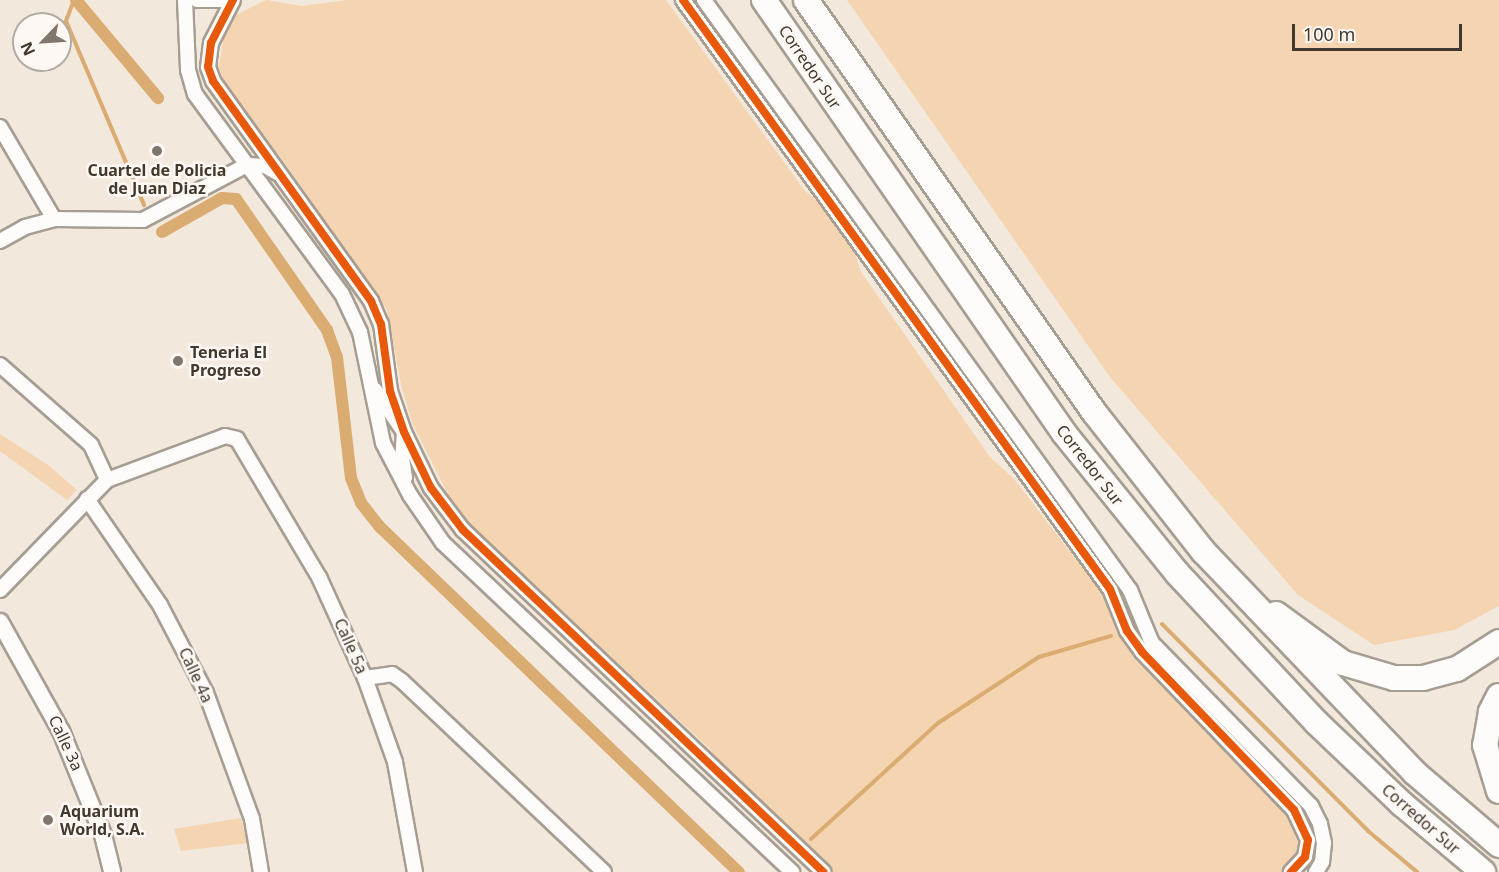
<!DOCTYPE html>
<html>
<head>
<meta charset="utf-8">
<style>
	body { margin:0 }
	#map { position:relative; width:1499px; height:872px; overflow:hidden; background:#f3e8dc; font-family:"Noto Sans",sans-serif }
	div>[style] { position:absolute }
	.green>* { inset:0; background:#f4d4b1 }
	.stream>* { height:4px; margin:-2px; padding:0 2px; transform-origin:2px; border-radius:2px; background:#dbac72 }
	.canal>* { height:12px; margin:-6px; padding:0 6px; transform-origin:6px; border-radius:6px; background:#dbac72 }
	.roads { filter:drop-shadow(2px 0 #a69d93) drop-shadow(-2px 0 #a69d93) drop-shadow(0 2px #a69d93) drop-shadow(0 -2px #a69d93) }
	.minor>* { height:14px; margin:-7px; padding:0 7px; transform-origin:7px; border-radius:7px; background:#fdfcfa }
	.tertiary>* { height:16px; margin:-8px; padding:0 8px; transform-origin:8px; border-radius:8px; background:#fdfcfa }
	.motorway>* { height:24px; margin:-12px; padding:0 12px; transform-origin:12px; border-radius:12px; background:#fdfcfa }
	.cycleway>* { height:8px; margin:-4px; padding:0 4px; transform-origin:4px; border-radius:4px; background:#e8590c }
	.dots>* { width:16px; height:16px; translate:-50% -50%; box-sizing:border-box; border:3px solid #fdf8f3; border-radius:50% }
	span { translate:-50% -50%; white-space:nowrap; text-align:center; line-height:1.15; -webkit-text-stroke:5px #fdf8f3; paint-order:stroke }
	.street-label { font-size:16px; color:#42392e }
	.poi-label { font-size:16px; color:#42392e; font-weight:700 }
	.left { translate:0 -50%; text-align:left }
	.north { position:absolute; left:12px; top:12px; width:60px; height:60px; box-sizing:border-box; background:#fdf8f3; border:2px solid #b2aca4; border-radius:50%; rotate:245deg; font-size:16px; font-weight:700; line-height:24px; text-align:center; color:#42392e }
	.north::after { content:''; display:block; margin:auto; width:21px; height:27px; background:#80766b; clip-path:polygon(50% 0,100% 100%,50% 72%,0 100%) }
	.scale { position:absolute; left:1292px; top:24px; width:170px; height:27px; box-sizing:border-box; border:3px solid #42392e; border-top:0; padding-left:8px; font-size:18px; line-height:21px; white-space:nowrap; color:#42392e; -webkit-text-stroke:4px #fdf8f3; paint-order:stroke }
</style>
</head>
<body>
<div id="map">
	<div class="green">
		<i style="clip-path:polygon(266px 0,302px 6px,347px 0,666px 0,805px 191px,824px 207px,854px 250px,861px 272px,990px 457px,1014px 479px,1108px 601px,1133px 657px,1290px 819px,1299px 846px,1287px 872px,830px 872px,724px 772px,711px 750px,467px 522px,450px 498px,413px 425px,402px 389px,387px 310px,284px 162px,227px 91px,219px 67px,225px 29px,236px 15px)"></i>
		<i style="clip-path:polygon(847px 0,1499px 0,1499px 606px,1454px 630px,1374px 645px,1298px 595px,1110px 377px)"></i>
		<i style="clip-path:polygon(0 434px,48px 465px,77px 490px,67px 500px,0 451px)"></i>
		<i style="clip-path:polygon(241px 818px,248px 843px,181px 851px,174px 829px)"></i>
	</div>
	<div class="stream">
		<i style="left:74px;top:0;width:22px;rotate:111deg"></i>
		<i style="left:66px;top:21px;width:200px;rotate:67deg"></i>
		<i style="left:1162px;top:624px;width:292px;rotate:45.1deg"></i>
		<i style="left:1368px;top:831px;width:64px;rotate:39.9deg"></i>
		<i style="left:811px;top:839px;width:172px;rotate:-42.4deg"></i>
		<i style="left:938px;top:723px;width:121px;rotate:-33.2deg"></i>
		<i style="left:1039px;top:657px;width:75px;rotate:-16.3deg"></i>
	</div>
	<div class="canal">
		<i style="left:76px;top:0;width:128px;rotate:50.1deg"></i>
		<i style="left:162px;top:232px;width:69px;rotate:-29.5deg"></i>
		<i style="left:222px;top:198px;width:14px;rotate:4deg"></i>
		<i style="left:236px;top:199px;width:160px;rotate:55.2deg"></i>
		<i style="left:327px;top:330px;width:29px;rotate:70deg"></i>
		<i style="left:337px;top:357px;width:122px;rotate:83.4deg"></i>
		<i style="left:351px;top:478px;width:27px;rotate:68deg"></i>
		<i style="left:361px;top:503px;width:31px;rotate:52deg"></i>
		<i style="left:380px;top:527px;width:498px;rotate:43.9deg"></i>
	</div>
	<div class="roads">
		<div class="minor">
			<i style="left:185px;top:0;width:70px;rotate:87.5deg"></i>
			<i style="left:188px;top:70px;width:25px;rotate:74deg"></i>
			<i style="left:195px;top:94px;width:248px;rotate:53.7deg"></i>
			<i style="left:342px;top:294px;width:42px;rotate:64.7deg"></i>
			<i style="left:360px;top:332px;width:113px;rotate:78.3deg"></i>
			<i style="left:383px;top:443px;width:59px;rotate:62.6deg"></i>
			<i style="left:410px;top:495px;width:58px;rotate:55.5deg"></i>
			<i style="left:443px;top:543px;width:480px;rotate:43.3deg"></i>
			<i style="left:197px;top:0;width:29px"></i>
			<i style="left:233px;top:0;width:48px;rotate:117.1deg"></i>
			<i style="left:211px;top:43px;width:24px;rotate:97deg"></i>
			<i style="left:208px;top:67px;width:15px;rotate:70deg"></i>
			<i style="left:213px;top:81px;width:271px;rotate:54.3deg"></i>
			<i style="left:371px;top:301px;width:25px;rotate:67deg"></i>
			<i style="left:381px;top:324px;width:68px;rotate:82.3deg"></i>
			<i style="left:390px;top:391px;width:43px;rotate:71.1deg"></i>
			<i style="left:404px;top:432px;width:62px;rotate:64.3deg"></i>
			<i style="left:431px;top:488px;width:53px;rotate:52.7deg"></i>
			<i style="left:463px;top:530px;width:497px;rotate:43.5deg"></i>
			<i style="left:683px;top:0;width:727px;rotate:54.06deg"></i>
			<i style="left:1110px;top:589px;width:45px;rotate:68deg"></i>
			<i style="left:1127px;top:631px;width:26px;rotate:54deg"></i>
			<i style="left:1142px;top:652px;width:219px;rotate:46.1deg"></i>
			<i style="left:1294px;top:810px;width:33px;rotate:65deg"></i>
			<i style="left:1308px;top:840px;width:17px;rotate:100deg"></i>
			<i style="left:1305px;top:857px;width:21px;rotate:133deg"></i>
			<i style="left:704px;top:0;width:728px;rotate:54.17deg"></i>
			<i style="left:1130px;top:590px;width:57px;rotate:67.5deg"></i>
			<i style="left:1152px;top:643px;width:228px;rotate:45.7deg"></i>
			<i style="left:1311px;top:806px;width:20px;rotate:63deg"></i>
			<i style="left:1320px;top:824px;width:19px;rotate:78deg"></i>
			<i style="left:1324px;top:843px;width:19px;rotate:96deg"></i>
			<i style="left:1322px;top:862px;width:12px;rotate:121deg"></i>
			<i style="left:0;top:127px;width:107px;rotate:59.6deg"></i>
			<i style="left:0;top:241px;width:29px;rotate:-29deg"></i>
			<i style="left:25px;top:227px;width:30px;rotate:-15deg"></i>
			<i style="left:54px;top:219px;width:89px;rotate:0.6deg"></i>
			<i style="left:143px;top:220px;width:118px;rotate:-27.9deg"></i>
			<i style="left:247px;top:165px;width:18px;rotate:3deg"></i>
			<i style="left:265px;top:166px;width:14px;rotate:30deg"></i>
			<i style="left:0;top:365px;width:121px;rotate:41.3deg"></i>
			<i style="left:91px;top:445px;width:38px;rotate:65deg"></i>
			<i style="left:375px;top:390px;width:51px;rotate:55.4deg"></i>
			<i style="left:404px;top:432px;width:26px;rotate:94deg"></i>
			<i style="left:402px;top:458px;width:20px;rotate:81deg"></i>
			<i style="left:87px;top:499px;width:129px;rotate:55.4deg"></i>
			<i style="left:160px;top:605px;width:99px;rotate:62.4deg"></i>
			<i style="left:206px;top:693px;width:134px;rotate:69.9deg"></i>
			<i style="left:252px;top:819px;width:54px;rotate:80.4deg"></i>
			<i style="left:0;top:590px;width:153px;rotate:-45.8deg"></i>
			<i style="left:107px;top:480px;width:126px;rotate:-20.4deg"></i>
			<i style="left:225px;top:436px;width:12px;rotate:14deg"></i>
			<i style="left:237px;top:439px;width:161px;rotate:59.3deg"></i>
			<i style="left:319px;top:577px;width:111px;rotate:65.5deg"></i>
			<i style="left:365px;top:678px;width:89px;rotate:70.3deg"></i>
			<i style="left:395px;top:762px;width:112px;rotate:79.7deg"></i>
			<i style="left:365px;top:678px;width:27px;rotate:-8deg"></i>
			<i style="left:392px;top:674px;width:12px;rotate:35deg"></i>
			<i style="left:402px;top:681px;width:278px;rotate:43.4deg"></i>
		</div>
		<div class="tertiary">
			<i style="left:0;top:622px;width:125px;rotate:60.8deg"></i>
			<i style="left:61px;top:731px;width:112px;rotate:68deg"></i>
			<i style="left:103px;top:835px;width:38px;rotate:76deg"></i>
		</div>
		<div class="motorway">
			<i style="left:764px;top:0;width:527px;rotate:55.28deg"></i>
			<i style="left:1064px;top:433px;width:180px;rotate:51.1deg"></i>
			<i style="left:1177px;top:573px;width:205px;rotate:47deg"></i>
			<i style="left:1317px;top:723px;width:117px;rotate:43.6deg"></i>
			<i style="left:1402px;top:804px;width:106px;rotate:40deg"></i>
			<i style="left:806px;top:0;width:503px;rotate:55.05deg"></i>
			<i style="left:1094px;top:412px;width:177px;rotate:51.9deg"></i>
			<i style="left:1203px;top:551px;width:307px;rotate:46.3deg"></i>
			<i style="left:1415px;top:773px;width:111px;rotate:40.6deg"></i>
			<i style="left:1276px;top:614px;width:83px;rotate:36.2deg"></i>
			<i style="left:1343px;top:663px;width:53px;rotate:16.4deg"></i>
			<i style="left:1394px;top:678px;width:29px"></i>
			<i style="left:1423px;top:678px;width:35px;rotate:-15deg"></i>
			<i style="left:1457px;top:669px;width:50px;rotate:-32.7deg"></i>
			<i style="left:1499px;top:696px;width:18px;rotate:117deg"></i>
			<i style="left:1491px;top:712px;width:34px;rotate:100deg"></i>
			<i style="left:1485px;top:745px;width:48px;rotate:73.1deg"></i>
		</div>
	</div>
	<div class="cycleway">
		<i style="left:233px;top:0;width:48px;rotate:117.1deg"></i>
		<i style="left:211px;top:43px;width:24px;rotate:97deg"></i>
		<i style="left:208px;top:67px;width:15px;rotate:70deg"></i>
		<i style="left:213px;top:81px;width:271px;rotate:54.3deg"></i>
		<i style="left:371px;top:301px;width:25px;rotate:67deg"></i>
		<i style="left:381px;top:324px;width:68px;rotate:82.3deg"></i>
		<i style="left:390px;top:391px;width:43px;rotate:71.1deg"></i>
		<i style="left:404px;top:432px;width:62px;rotate:64.3deg"></i>
		<i style="left:431px;top:488px;width:53px;rotate:52.7deg"></i>
		<i style="left:463px;top:530px;width:497px;rotate:43.5deg"></i>
		<i style="left:683px;top:0;width:727px;rotate:54.06deg"></i>
		<i style="left:1110px;top:589px;width:45px;rotate:68deg"></i>
		<i style="left:1127px;top:631px;width:26px;rotate:54deg"></i>
		<i style="left:1142px;top:652px;width:219px;rotate:46.1deg"></i>
		<i style="left:1294px;top:810px;width:33px;rotate:65deg"></i>
		<i style="left:1308px;top:840px;width:17px;rotate:100deg"></i>
		<i style="left:1305px;top:857px;width:21px;rotate:133deg"></i>
	</div>
	<div class="dots">
		<i style="left:157px;top:151px;background:#80766b"></i>
		<i style="left:178px;top:361px;background:#80766b"></i>
		<i style="left:48px;top:820px;background:#80766b"></i>
	</div>
	<div class="street-label">
		<span style="left:810px;top:67px;rotate:56deg">Corredor Sur</span>
		<span style="left:1090px;top:465px;rotate:52deg">Corredor Sur</span>
		<span style="left:351px;top:646px;rotate:66deg">Calle 5a</span>
		<span style="left:196px;top:675px;rotate:65deg">Calle 4a</span>
		<span style="left:66px;top:743px;rotate:65deg">Calle 3a</span>
		<span style="left:1421px;top:819px;rotate:41deg">Corredor Sur</span>
	</div>
	<div class="poi-label">
		<span style="left:157px;top:179px">Cuartel de Policia<br>de Juan Diaz</span>
		<span class="left" style="left:190px;top:361px">Teneria El<br>Progreso</span>
		<span class="left" style="left:60px;top:820px">Aquarium<br>World, S.A.</span>
	</div>
	<div class="north">N</div>
	<div class="scale">100 m</div>
</div>
</body>
</html>
